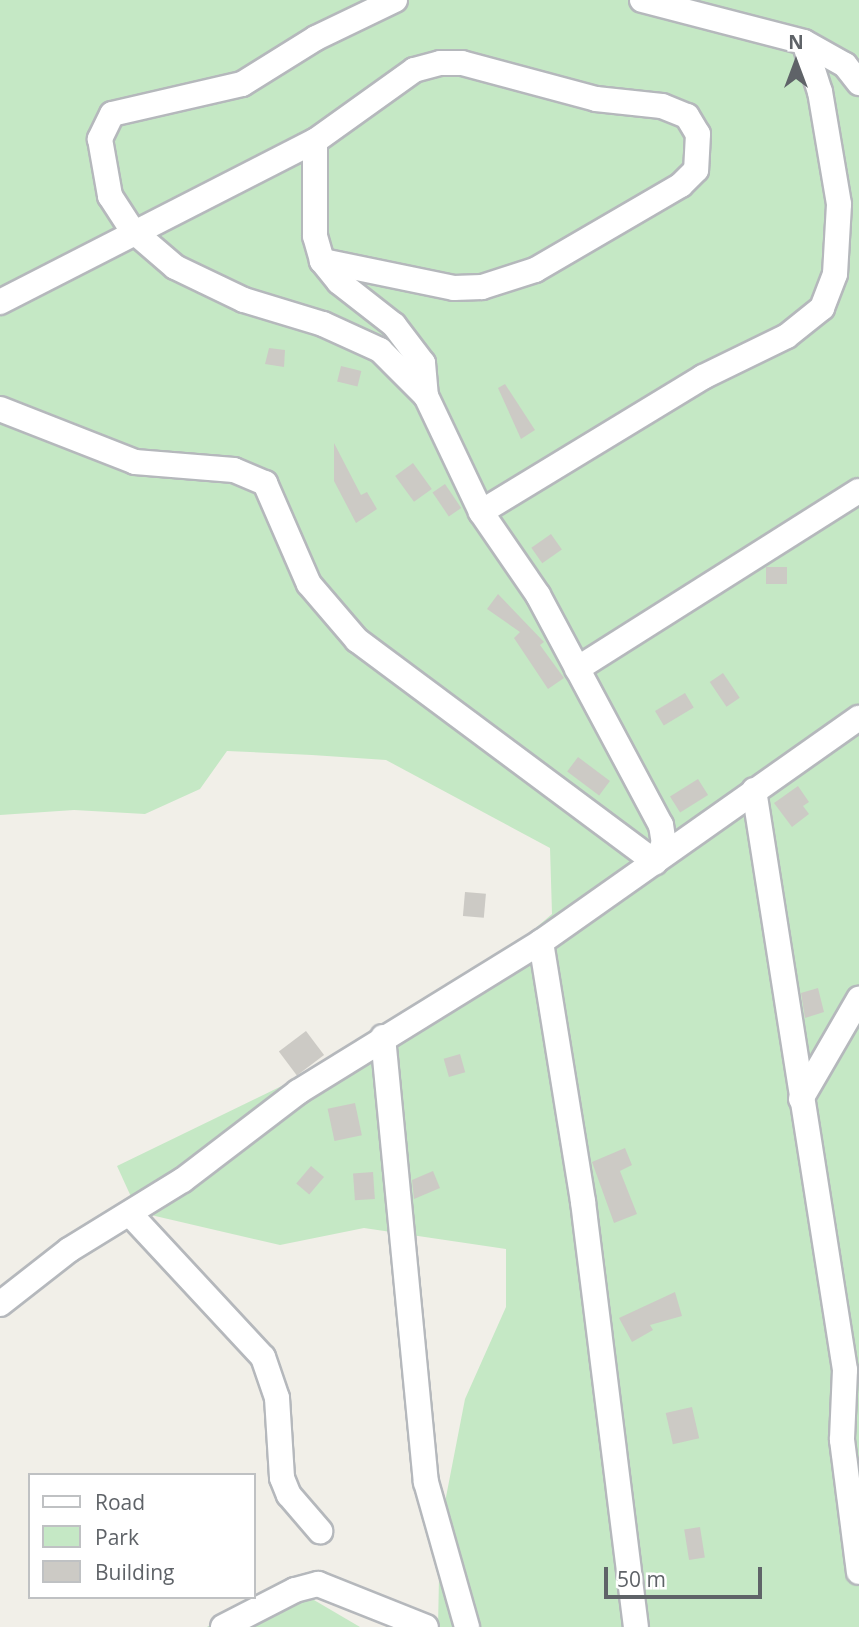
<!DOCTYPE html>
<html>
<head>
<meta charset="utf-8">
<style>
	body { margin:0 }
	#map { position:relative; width:859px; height:1627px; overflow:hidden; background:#f1efe8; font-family:"Open Sans",sans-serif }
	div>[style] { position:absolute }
	.green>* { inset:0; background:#c5e8c5 }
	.building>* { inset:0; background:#cccac5; transform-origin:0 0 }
	.roads { filter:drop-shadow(2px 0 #b5b8bc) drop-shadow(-2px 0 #b5b8bc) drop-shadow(0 2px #b5b8bc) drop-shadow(0 -2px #b5b8bc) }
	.minor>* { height:24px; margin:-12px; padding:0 12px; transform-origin:12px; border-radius:12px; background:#fff }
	span { translate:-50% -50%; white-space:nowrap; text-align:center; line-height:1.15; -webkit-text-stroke:5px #fff; paint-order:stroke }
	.legend { position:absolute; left:28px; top:1473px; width:228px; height:126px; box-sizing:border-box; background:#fff; border:2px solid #bfc1c3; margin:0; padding:9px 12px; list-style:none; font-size:21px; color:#5f6368 }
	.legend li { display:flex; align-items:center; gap:14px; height:35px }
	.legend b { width:35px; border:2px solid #bfc1c3 }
	.north { position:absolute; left:761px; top:28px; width:70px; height:70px; -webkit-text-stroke:5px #fff; paint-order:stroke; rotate:0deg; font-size:19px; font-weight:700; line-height:28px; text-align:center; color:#5f6368 }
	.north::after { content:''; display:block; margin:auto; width:24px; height:32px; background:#5f6368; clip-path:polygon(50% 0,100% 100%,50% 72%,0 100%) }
	.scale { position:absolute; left:604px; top:1567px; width:158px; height:32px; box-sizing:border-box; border:4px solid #5f6368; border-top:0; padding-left:9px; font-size:21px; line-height:24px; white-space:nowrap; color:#5f6368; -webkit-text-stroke:5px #fff; paint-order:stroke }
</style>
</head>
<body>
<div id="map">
	<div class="green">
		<i style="clip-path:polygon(0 0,859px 0,859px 1627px,438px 1627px,440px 1528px,465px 1399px,506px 1307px,506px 1249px,364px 1228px,280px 1245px,138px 1212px,117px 1166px,444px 1007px,552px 914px,550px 848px,386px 760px,312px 755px,227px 751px,200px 789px,145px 814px,74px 810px,0 815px)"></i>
		<i style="clip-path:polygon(302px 1593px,360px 1627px,207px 1627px,234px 1608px)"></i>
	</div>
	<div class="building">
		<i style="clip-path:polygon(269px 348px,285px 350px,284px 367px,265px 364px)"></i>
		<i style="left:341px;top:366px;width:21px;height:16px;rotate:14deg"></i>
		<i style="clip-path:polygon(505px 384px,535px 430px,521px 439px,498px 388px)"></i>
		<i style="clip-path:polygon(334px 443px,361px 495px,367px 492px,377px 509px,356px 523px,334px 481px)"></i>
		<i style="left:413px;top:463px;width:32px;height:22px;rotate:54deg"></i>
		<i style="left:445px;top:484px;width:29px;height:15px;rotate:56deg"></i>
		<i style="left:551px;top:534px;width:19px;height:24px;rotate:55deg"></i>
		<i style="left:766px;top:567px;width:21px;height:17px"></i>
		<i style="clip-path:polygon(498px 594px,544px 642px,540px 645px,564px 678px,548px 689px,514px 638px,520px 632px,487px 609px)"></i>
		<i style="left:723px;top:673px;width:30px;height:16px;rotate:56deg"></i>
		<i style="left:685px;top:693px;width:17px;height:35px;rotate:59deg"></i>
		<i style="left:578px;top:757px;width:40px;height:18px;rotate:37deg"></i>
		<i style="left:698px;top:779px;width:19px;height:33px;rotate:58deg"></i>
		<i style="clip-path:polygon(798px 786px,809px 802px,803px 806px,809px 814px,792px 827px,774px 803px)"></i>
		<i style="left:465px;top:892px;width:21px;height:24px;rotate:5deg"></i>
		<i style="clip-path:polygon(818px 988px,824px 1012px,805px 1018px,801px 993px)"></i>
		<i style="left:306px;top:1031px;width:30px;height:34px;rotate:53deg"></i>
		<i style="left:460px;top:1054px;width:19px;height:17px;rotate:74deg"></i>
		<i style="left:355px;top:1103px;width:33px;height:28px;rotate:78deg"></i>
		<i style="clip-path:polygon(625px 1148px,632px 1165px,620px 1171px,637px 1214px,614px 1223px,592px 1162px)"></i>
		<i style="left:311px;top:1166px;width:17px;height:23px;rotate:40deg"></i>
		<i style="clip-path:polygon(433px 1171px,440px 1188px,414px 1199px,412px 1180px)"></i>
		<i style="left:373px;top:1172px;width:27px;height:20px;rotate:86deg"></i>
		<i style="clip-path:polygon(675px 1292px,682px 1316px,650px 1325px,653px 1330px,632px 1342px,619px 1318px)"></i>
		<i style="left:692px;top:1407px;width:32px;height:27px;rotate:77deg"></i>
		<i style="left:700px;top:1527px;width:31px;height:16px;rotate:81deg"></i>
	</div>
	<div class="roads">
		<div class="minor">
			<i style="left:395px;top:0;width:88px;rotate:154.3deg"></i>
			<i style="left:316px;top:38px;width:87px;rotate:148.1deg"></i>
			<i style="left:242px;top:84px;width:133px;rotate:167deg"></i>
			<i style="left:112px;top:114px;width:28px;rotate:116deg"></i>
			<i style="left:100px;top:139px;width:58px;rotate:80deg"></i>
			<i style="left:110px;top:196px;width:40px;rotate:57.1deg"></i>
			<i style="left:132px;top:230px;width:57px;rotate:40.7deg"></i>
			<i style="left:175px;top:267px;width:76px;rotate:25.6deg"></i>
			<i style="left:244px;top:300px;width:83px;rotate:16.9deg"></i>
			<i style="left:323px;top:324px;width:63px;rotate:24.5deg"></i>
			<i style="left:380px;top:350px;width:65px;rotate:45deg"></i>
			<i style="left:642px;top:0;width:167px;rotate:14.5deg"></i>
			<i style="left:804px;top:42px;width:47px;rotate:29.3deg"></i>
			<i style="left:845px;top:65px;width:23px;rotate:52deg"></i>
			<i style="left:315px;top:141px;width:95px;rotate:90deg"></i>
			<i style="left:315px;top:236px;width:26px;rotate:74deg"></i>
			<i style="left:322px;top:261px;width:27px;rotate:51deg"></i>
			<i style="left:339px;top:282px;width:70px;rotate:38deg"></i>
			<i style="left:394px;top:325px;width:48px;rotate:52.7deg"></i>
			<i style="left:423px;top:363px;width:33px;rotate:85deg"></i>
			<i style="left:426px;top:396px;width:128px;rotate:64.6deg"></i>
			<i style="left:481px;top:512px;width:101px;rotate:55.5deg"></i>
			<i style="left:538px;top:595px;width:261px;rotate:61.9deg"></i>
			<i style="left:661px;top:825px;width:18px;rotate:81deg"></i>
			<i style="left:664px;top:843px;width:21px;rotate:115deg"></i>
			<i style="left:0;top:302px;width:354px;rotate:-27.1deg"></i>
			<i style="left:315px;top:141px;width:122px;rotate:-35.6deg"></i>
			<i style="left:414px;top:70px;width:27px;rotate:-15deg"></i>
			<i style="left:440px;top:63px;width:22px"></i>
			<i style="left:462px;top:63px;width:139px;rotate:15deg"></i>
			<i style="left:596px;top:99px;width:66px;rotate:6.1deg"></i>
			<i style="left:662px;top:106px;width:27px;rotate:22deg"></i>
			<i style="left:687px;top:116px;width:21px;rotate:59deg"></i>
			<i style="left:698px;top:134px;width:36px;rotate:93deg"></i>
			<i style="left:696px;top:170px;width:21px;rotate:135deg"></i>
			<i style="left:681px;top:185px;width:169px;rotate:149.8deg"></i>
			<i style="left:535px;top:270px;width:56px;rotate:162.2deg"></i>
			<i style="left:482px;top:287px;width:28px;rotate:178deg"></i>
			<i style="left:454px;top:288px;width:135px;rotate:-168.4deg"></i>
			<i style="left:0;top:409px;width:145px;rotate:21.4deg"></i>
			<i style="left:135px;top:462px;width:99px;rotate:4.6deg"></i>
			<i style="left:234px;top:470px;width:34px;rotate:23deg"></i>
			<i style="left:265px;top:483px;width:110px;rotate:66.5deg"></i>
			<i style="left:309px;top:584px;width:74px;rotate:49.4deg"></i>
			<i style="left:357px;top:640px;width:372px;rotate:36.7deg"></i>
			<i style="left:481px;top:512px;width:260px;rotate:-31.3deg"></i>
			<i style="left:703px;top:377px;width:93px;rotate:-26deg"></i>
			<i style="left:787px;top:336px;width:45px;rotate:-38.7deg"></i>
			<i style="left:822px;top:308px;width:36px;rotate:-69deg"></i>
			<i style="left:835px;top:274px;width:70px;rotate:-86.7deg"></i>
			<i style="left:839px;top:204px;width:114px;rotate:-99.6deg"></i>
			<i style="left:820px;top:92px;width:52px;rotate:-107.7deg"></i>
			<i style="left:577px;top:669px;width:333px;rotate:-32.3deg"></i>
			<i style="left:754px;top:790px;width:587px;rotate:81.08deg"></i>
			<i style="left:845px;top:1370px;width:70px;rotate:92.5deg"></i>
			<i style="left:842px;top:1440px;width:133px;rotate:82.7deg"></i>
			<i style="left:541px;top:942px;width:263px;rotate:80.8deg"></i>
			<i style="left:583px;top:1202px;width:428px;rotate:82.9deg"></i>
			<i style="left:383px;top:1037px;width:447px;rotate:84.5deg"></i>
			<i style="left:426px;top:1482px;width:151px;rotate:74.2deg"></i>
			<i style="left:801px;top:1099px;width:116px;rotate:-59.9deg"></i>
			<i style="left:130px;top:1214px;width:195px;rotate:47.1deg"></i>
			<i style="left:263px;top:1357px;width:43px;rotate:71.1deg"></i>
			<i style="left:277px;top:1398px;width:80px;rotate:86.4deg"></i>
			<i style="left:282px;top:1478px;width:18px;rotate:68deg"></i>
			<i style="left:289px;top:1495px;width:48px;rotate:49.3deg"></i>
			<i style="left:0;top:1304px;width:88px;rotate:-38deg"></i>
			<i style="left:69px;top:1250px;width:134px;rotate:-31.6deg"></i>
			<i style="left:183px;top:1180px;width:145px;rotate:-37.4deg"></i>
			<i style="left:298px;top:1092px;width:286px;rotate:-31.7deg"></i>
			<i style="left:541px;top:942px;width:389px;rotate:-35.2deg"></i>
			<i style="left:223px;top:1627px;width:81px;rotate:-27.2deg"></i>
			<i style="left:295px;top:1590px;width:24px;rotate:-15deg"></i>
			<i style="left:318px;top:1584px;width:116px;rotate:21.7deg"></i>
		</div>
	</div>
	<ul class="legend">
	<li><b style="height:9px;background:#fff"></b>Road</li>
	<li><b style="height:19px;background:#c5e8c5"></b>Park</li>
	<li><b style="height:19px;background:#cccac5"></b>Building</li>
	</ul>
	<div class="north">N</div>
	<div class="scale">50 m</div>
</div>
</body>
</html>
